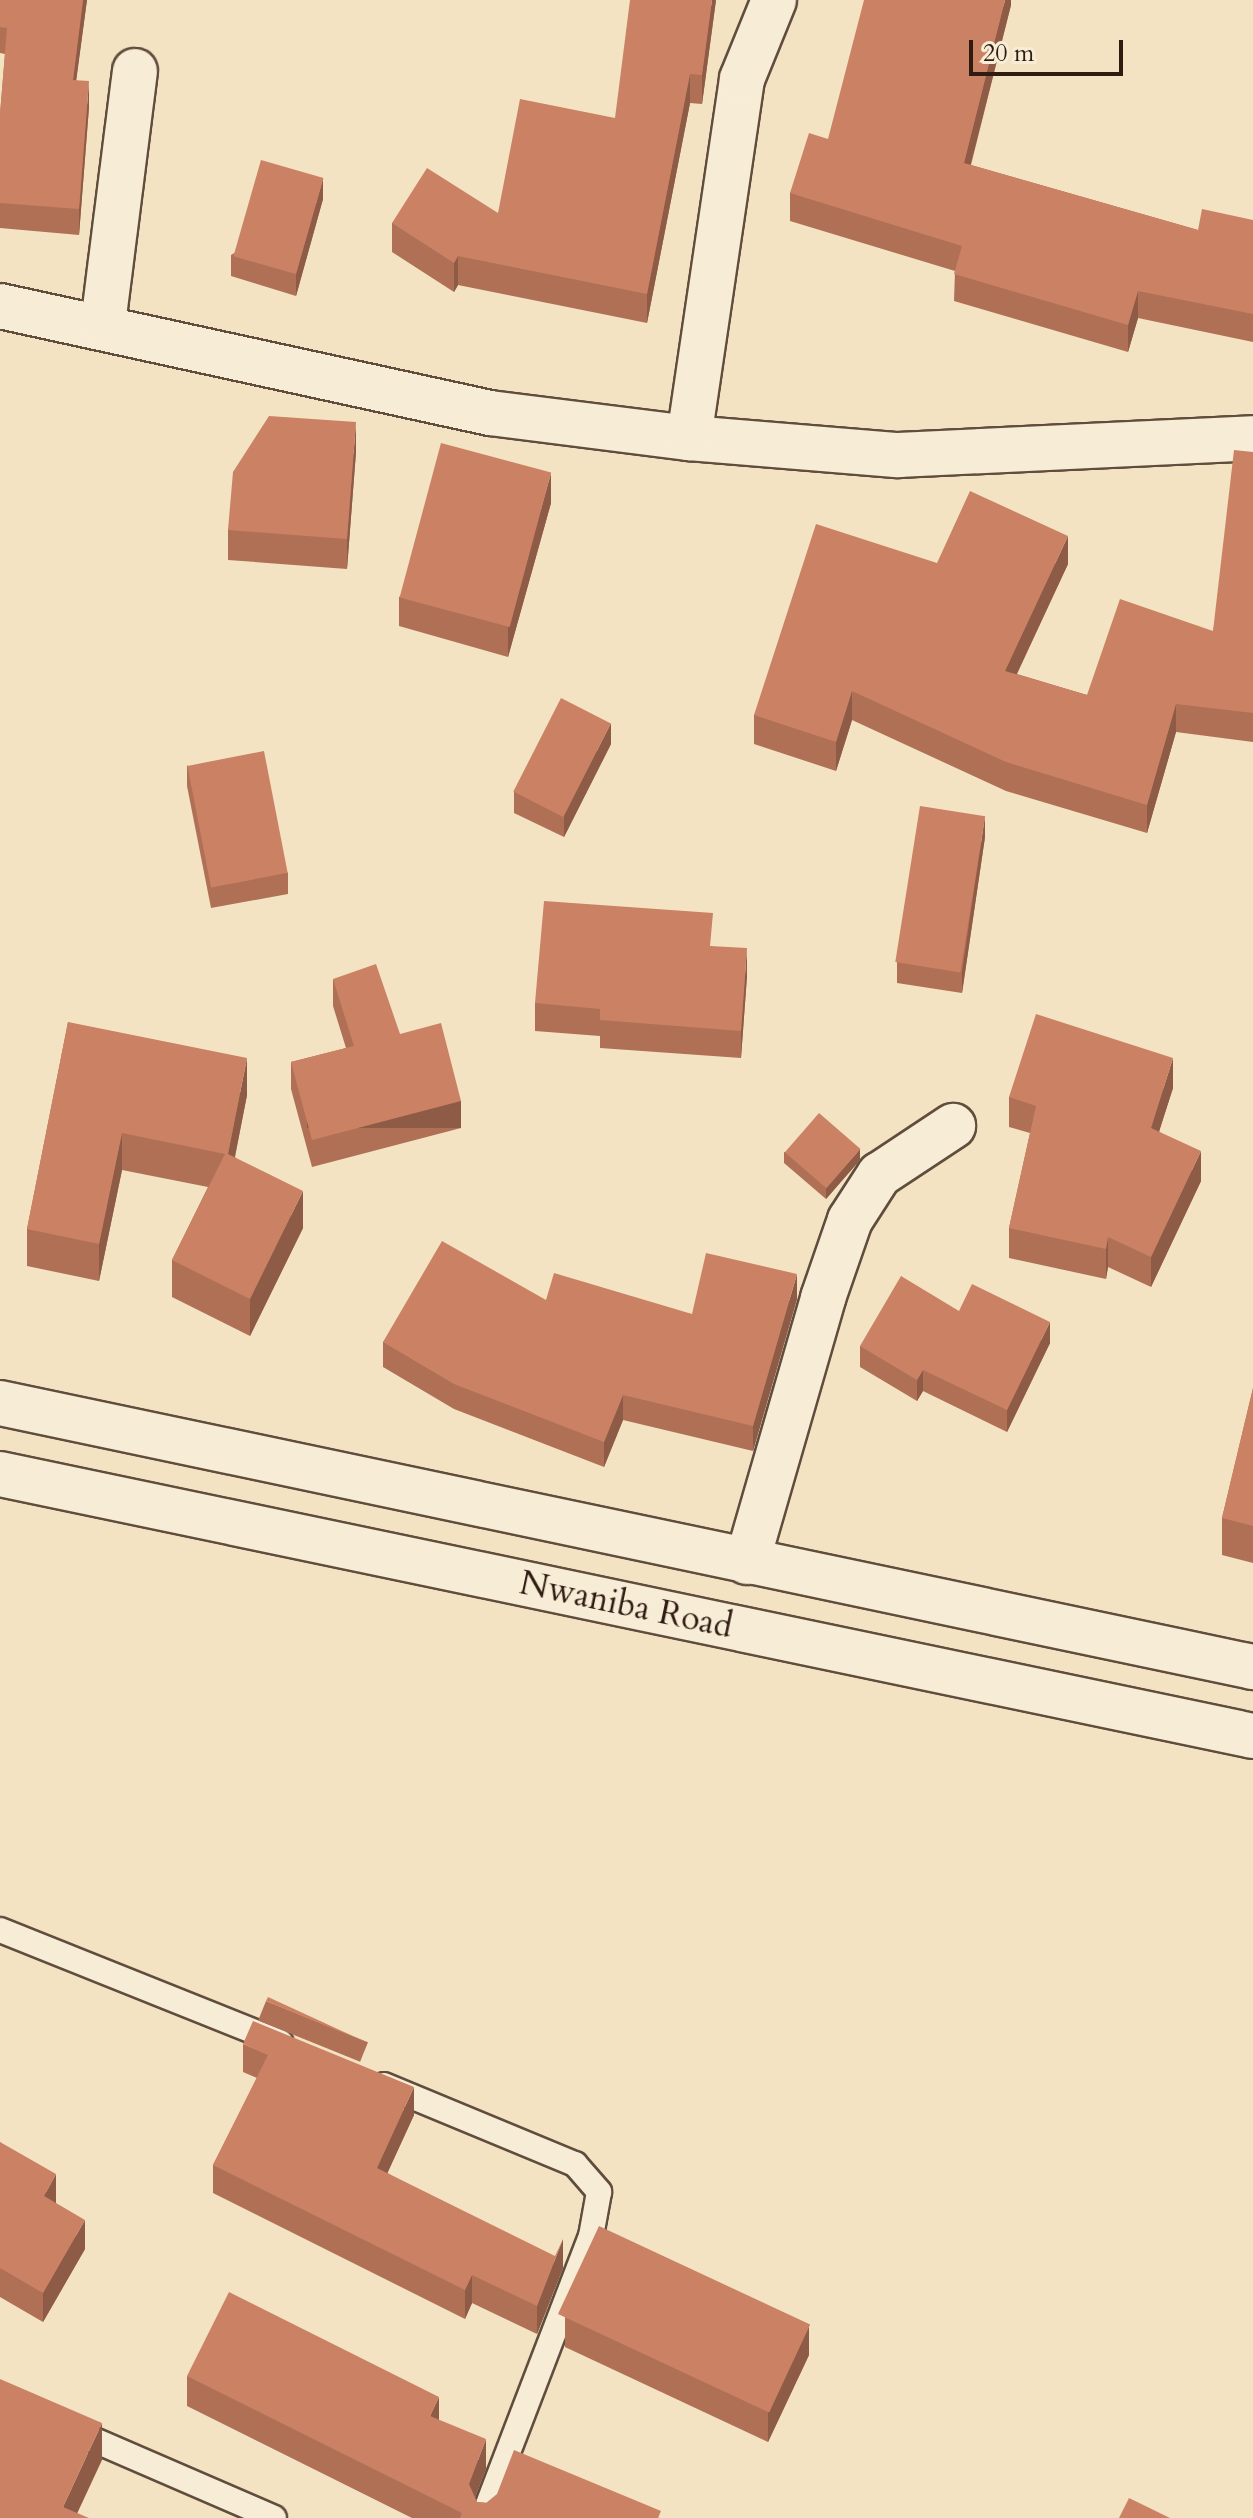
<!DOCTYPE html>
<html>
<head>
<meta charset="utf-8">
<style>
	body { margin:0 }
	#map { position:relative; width:1253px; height:2518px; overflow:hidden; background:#f3e3c2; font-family:Cardo,serif }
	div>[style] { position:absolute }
	.roads { filter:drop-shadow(2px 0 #604d3d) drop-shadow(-2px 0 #604d3d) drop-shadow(0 2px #604d3d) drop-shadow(0 -2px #604d3d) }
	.lane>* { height:24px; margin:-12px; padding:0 12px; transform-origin:12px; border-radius:12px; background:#f7edd7 }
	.street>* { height:44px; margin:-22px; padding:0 22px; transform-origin:22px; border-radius:22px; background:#f7edd7 }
	.secondary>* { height:44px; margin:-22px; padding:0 22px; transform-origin:22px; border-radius:22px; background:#f7edd7 }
	.wall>* { inset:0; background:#af7056; transform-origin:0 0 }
	.shaded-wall>* { inset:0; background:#8e5b46; transform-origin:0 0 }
	.building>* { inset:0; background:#cb8264; transform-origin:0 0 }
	span { translate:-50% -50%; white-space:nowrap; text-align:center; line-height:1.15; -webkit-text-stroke:6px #f7edd7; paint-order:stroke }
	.street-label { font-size:34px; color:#2f1b11 }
	.scale { position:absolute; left:969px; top:40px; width:154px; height:36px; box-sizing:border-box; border:4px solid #2f1b11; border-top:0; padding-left:10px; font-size:24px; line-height:28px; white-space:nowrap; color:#2f1b11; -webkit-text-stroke:6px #f7edd7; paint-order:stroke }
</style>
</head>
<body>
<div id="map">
	<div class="roads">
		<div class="lane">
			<i style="left:0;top:1930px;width:302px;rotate:21.8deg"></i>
			<i style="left:384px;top:2085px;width:207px;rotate:22.5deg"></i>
			<i style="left:575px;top:2164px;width:37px;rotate:49deg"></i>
			<i style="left:599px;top:2192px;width:45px;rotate:100.3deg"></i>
			<i style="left:591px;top:2236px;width:302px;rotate:111deg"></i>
			<i style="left:71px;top:2430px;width:221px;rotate:23.4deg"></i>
		</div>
		<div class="street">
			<i style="left:0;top:306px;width:502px;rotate:12.32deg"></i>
			<i style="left:490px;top:413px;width:201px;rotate:7.2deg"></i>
			<i style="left:689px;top:438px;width:210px;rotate:4.7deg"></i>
			<i style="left:898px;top:455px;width:355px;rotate:-2.7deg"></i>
			<i style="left:103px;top:324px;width:255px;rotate:-82.8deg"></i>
			<i style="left:689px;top:438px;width:363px;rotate:-81.6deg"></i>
			<i style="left:742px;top:79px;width:85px;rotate:-67.9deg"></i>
			<i style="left:747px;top:1562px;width:275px;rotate:-73.9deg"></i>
			<i style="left:823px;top:1298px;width:83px;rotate:-70.9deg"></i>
			<i style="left:850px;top:1220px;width:54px;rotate:-57.2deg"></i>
			<i style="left:879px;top:1175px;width:89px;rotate:-33.5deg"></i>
		</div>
		<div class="secondary">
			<i style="left:0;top:1403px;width:1281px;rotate:11.9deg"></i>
			<i style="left:0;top:1474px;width:1280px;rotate:11.81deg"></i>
		</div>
	</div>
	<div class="wall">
		<i style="clip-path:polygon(0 0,87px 0,76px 80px,89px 107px,79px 235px,0 228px,0 114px,5px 54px,0 53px)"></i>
		<i style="clip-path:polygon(716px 0,702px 104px,690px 103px,647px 323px,458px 285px,454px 292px,392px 252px,392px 223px,498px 213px,615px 118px)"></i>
		<i style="clip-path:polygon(1011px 0,1011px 5px,971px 165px,1198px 230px,1253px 220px,1253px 342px,1138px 318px,1128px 352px,954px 301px,955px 271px,790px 221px,790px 193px,828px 139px)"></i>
		<i style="clip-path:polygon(323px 199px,296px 296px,231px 276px,231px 255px)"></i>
		<i style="clip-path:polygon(356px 452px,347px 569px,228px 560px,228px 530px)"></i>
		<i style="clip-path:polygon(1253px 452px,1253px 742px,1176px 732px,1147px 833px,1006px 791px,852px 720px,836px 771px,754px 744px,754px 715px,937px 563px,1068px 564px,1017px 674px,1087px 695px,1213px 631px)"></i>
		<i style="clip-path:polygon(551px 503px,508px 657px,399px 626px,399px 597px)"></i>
		<i style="clip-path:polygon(611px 744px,564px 837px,514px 813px,514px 792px)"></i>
		<i style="clip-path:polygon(187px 765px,288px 873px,288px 894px,211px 908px,187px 786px)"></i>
		<i style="clip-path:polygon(985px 837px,962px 993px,897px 983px,897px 962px)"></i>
		<i style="clip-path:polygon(712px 946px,747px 976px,741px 1058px,600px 1048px,600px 1036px,535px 1031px,535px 1003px)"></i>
		<i style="clip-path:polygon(333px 979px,400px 1034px,461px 1128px,312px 1167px,291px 1089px,291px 1062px,346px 1048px,333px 1006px)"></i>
		<i style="clip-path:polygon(68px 1022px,247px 1095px,235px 1157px,303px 1228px,250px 1336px,172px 1297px,172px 1260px,208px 1187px,122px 1170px,99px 1281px,27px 1266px,27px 1229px)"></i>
		<i style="clip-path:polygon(1173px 1088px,1159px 1131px,1201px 1181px,1151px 1287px,1108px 1267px,1106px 1279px,1009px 1258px,1009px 1228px,1030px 1133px,1009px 1127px,1009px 1097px)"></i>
		<i style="clip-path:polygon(784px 1152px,860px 1160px,826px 1199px,784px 1163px)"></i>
		<i style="clip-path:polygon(797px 1299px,753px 1451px,623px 1420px,604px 1467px,454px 1409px,383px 1367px,383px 1342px,546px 1300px,692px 1314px)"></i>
		<i style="clip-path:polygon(959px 1311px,1050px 1343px,1007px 1432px,923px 1391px,917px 1401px,860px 1367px,860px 1346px)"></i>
		<i style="clip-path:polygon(1253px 1388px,1253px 1563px,1222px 1555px,1222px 1518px)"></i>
		<i style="left:266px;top:2001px;width:110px;height:21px;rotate:22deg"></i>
		<i style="clip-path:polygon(243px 2044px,414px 2115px,387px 2173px,563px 2268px,537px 2334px,472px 2303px,465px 2319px,213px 2193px,213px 2165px,257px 2078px,243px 2072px)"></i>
		<i style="clip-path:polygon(0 2142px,56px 2203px,85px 2249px,43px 2322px,0 2297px)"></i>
		<i style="clip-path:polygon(565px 2317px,809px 2355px,768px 2442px,565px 2347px)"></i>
		<i style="clip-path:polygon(187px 2376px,439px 2420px,486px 2469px,475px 2497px,477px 2502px,661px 2518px,412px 2518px,187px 2406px)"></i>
	</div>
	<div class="shaded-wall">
		<i style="clip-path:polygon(83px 0,87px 0,73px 105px,73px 80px)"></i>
		<i style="clip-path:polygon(712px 0,716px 0,702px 104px,702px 75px)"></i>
		<i style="clip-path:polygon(1005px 0,1011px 0,1011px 5px,964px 190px,964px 163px)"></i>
		<i style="clip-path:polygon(690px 74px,690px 103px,647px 323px,647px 294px)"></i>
		<i style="clip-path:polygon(89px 81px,89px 107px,79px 235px,79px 209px)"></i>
		<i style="clip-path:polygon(323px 178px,323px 199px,296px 296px,296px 275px)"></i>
		<i style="clip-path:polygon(458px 256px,458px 285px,454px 292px,454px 263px)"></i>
		<i style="clip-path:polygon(1138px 291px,1138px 318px,1128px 352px,1128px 325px)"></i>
		<i style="clip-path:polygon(356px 422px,356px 452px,347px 569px,347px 539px)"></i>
		<i style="clip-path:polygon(551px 473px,551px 503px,508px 657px,508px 627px)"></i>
		<i style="clip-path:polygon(1068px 536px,1068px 564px,1005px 699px,1005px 671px)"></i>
		<i style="clip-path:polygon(852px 691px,852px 720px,836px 771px,836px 742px)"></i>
		<i style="clip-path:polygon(1176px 704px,1176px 732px,1147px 833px,1147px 805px)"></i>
		<i style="clip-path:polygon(611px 723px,611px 744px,564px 837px,564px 816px)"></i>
		<i style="clip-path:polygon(985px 816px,985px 837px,962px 993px,962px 972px)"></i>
		<i style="clip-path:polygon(747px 948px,747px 976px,741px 1058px,741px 1031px)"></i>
		<i style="clip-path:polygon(247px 1058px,247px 1095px,228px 1191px,228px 1154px)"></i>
		<i style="clip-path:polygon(1173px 1058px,1173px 1088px,1151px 1157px,1151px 1128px)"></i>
		<i style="left:461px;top:1101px;width:27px;height:154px;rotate:90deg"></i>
		<i style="clip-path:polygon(122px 1133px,122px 1170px,99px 1281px,99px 1244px)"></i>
		<i style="clip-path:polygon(860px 1149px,860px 1160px,826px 1199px,826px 1188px)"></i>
		<i style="clip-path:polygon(1201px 1151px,1201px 1181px,1151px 1287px,1151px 1257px)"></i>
		<i style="clip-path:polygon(303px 1191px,303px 1228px,250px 1336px,250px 1299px)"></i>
		<i style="clip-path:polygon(1108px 1237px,1108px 1267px,1106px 1279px,1106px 1249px)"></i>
		<i style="clip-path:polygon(797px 1274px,797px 1299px,753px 1451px,753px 1426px)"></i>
		<i style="clip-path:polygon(1050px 1322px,1050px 1343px,1007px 1432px,1007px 1410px)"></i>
		<i style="clip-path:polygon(923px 1370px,923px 1391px,917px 1401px,917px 1380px)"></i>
		<i style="clip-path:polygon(623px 1395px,623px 1420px,604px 1467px,604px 1442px)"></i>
		<i style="clip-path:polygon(414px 2087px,414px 2115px,377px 2196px,377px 2168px)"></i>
		<i style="clip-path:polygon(56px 2174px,56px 2204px,44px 2196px)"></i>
		<i style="clip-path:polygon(85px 2220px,85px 2249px,43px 2322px,43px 2293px)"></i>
		<i style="clip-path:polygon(563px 2239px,563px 2268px,537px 2334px,537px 2306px)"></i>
		<i style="clip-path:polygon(472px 2275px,472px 2303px,465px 2319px,465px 2290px)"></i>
		<i style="clip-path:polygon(809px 2326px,809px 2355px,768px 2442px,768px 2412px)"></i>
		<i style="clip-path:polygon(439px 2397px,439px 2427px,430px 2416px)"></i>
		<i style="clip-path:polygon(102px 2423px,102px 2460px,75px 2518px,63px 2507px)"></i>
		<i style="clip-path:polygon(486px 2439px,486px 2469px,469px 2513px,469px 2484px)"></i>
	</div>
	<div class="building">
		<i style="clip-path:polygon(0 0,83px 0,73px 80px,89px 81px,79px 209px,0 203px,0 114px,7px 28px,0 27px)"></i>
		<i style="clip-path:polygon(630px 0,712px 0,702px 75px,690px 74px,647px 294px,458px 256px,454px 263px,392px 223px,427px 168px,498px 213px,520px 99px,615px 118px)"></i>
		<i style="clip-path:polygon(864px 0,1005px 0,964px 163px,1198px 230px,1202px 209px,1253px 220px,1253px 314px,1138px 291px,1128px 325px,954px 274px,962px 246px,790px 193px,809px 133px,828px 139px)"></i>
		<i style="left:261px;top:160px;width:65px;height:100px;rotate:16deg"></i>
		<i style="clip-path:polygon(269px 416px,356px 422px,347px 539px,228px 530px,233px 472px)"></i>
		<i style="left:441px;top:443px;width:114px;height:160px;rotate:15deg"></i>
		<i style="clip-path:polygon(1234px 450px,1253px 452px,1253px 713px,1176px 704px,1147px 805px,1006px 762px,852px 691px,836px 742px,754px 715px,816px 524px,937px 563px,970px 491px,1068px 536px,1005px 671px,1087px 695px,1120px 599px,1213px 631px)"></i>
		<i style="left:561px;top:698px;width:56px;height:105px;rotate:27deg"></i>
		<i style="left:264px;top:751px;width:124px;height:78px;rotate:79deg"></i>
		<i style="left:920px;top:806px;width:66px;height:158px;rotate:9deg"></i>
		<i style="clip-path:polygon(544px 901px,713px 913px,710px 946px,747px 948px,741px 1031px,600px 1020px,600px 1009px,535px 1003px)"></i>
		<i style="clip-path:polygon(376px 964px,400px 1034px,441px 1023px,461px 1101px,312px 1140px,291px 1062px,354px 1046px,333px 979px)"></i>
		<i style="clip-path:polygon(1036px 1014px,1173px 1058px,1151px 1128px,1201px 1151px,1151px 1257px,1108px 1237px,1106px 1249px,1009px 1228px,1036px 1106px,1009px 1097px)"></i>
		<i style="clip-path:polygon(68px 1022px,247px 1058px,228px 1154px,303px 1191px,250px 1299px,172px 1260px,225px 1154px,122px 1133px,99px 1244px,27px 1229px)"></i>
		<i style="left:819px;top:1113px;width:55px;height:52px;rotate:41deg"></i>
		<i style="clip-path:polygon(442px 1241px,546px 1300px,554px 1273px,692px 1314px,706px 1253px,797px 1274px,753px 1426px,623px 1395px,604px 1442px,454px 1384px,383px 1342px)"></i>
		<i style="clip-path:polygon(901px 1276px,959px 1311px,972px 1284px,1050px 1322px,1007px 1410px,923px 1370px,917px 1380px,860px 1346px)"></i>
		<i style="clip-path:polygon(1253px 1388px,1253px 1526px,1222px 1518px)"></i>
		<i style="clip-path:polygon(268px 1997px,368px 2043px,266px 2001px)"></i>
		<i style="clip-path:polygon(253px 2021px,414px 2087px,377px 2168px,555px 2256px,563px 2239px,537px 2306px,472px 2275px,465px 2290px,213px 2165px,268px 2055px,243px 2044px)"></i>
		<i style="clip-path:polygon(0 2142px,56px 2174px,44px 2196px,85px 2220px,43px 2293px,0 2268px)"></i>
		<i style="left:599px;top:2226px;width:233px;height:97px;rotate:25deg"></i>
		<i style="clip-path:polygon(229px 2292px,439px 2397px,430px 2416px,486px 2439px,469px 2484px,477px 2502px,486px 2503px,497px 2494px,514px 2450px,661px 2511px,658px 2518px,460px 2518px,462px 2513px,187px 2376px)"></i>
		<i style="clip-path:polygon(0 2379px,102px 2423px,63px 2507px,89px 2518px,0 2518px)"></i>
		<i style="clip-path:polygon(1129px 2498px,1170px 2518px,1119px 2518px)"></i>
	</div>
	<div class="street-label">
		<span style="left:626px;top:1605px;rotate:12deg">Nwaniba Road</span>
	</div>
	<div class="scale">20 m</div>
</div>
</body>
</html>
